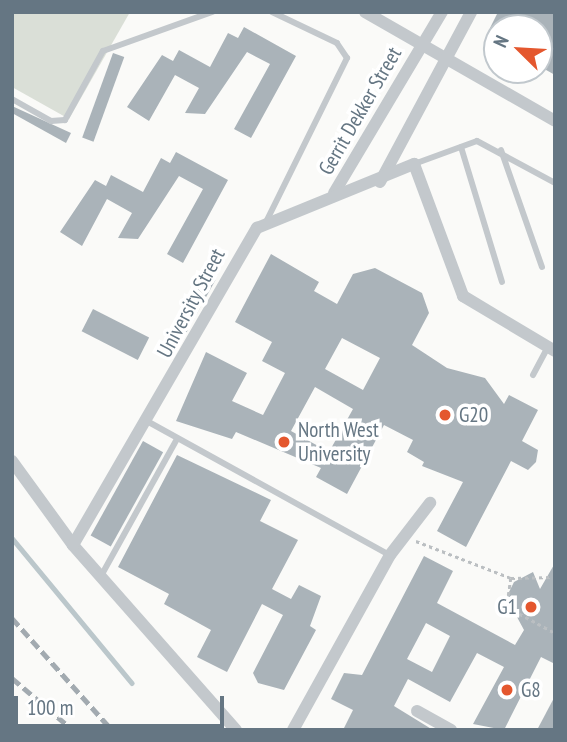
<!DOCTYPE html>
<html>
<head>
<meta charset="utf-8">
<style>
	body { margin:0 }
	#map { position:relative; width:567px; height:742px; overflow:hidden; background:#fafaf8; font-family:"PT Sans Narrow",sans-serif }
	div>[style] { position:absolute }
	.green>* { inset:0; background:#dadfd7 }
	.stream>* { height:4.5px; margin:-2.25px; padding:0 2.25px; transform-origin:2.25px; border-radius:2.25px; background:#bbc7cb }
	.building>* { inset:0; background:#aab3b9; transform-origin:0 0 }
	.path>* { height:2.5px; margin-top:-1.25px; transform-origin:0; background:repeating-linear-gradient(90deg,#bbbfc2 0 3.5px,transparent 0 7px) }
	.service>* { height:6px; margin:-3px; padding:0 3px; transform-origin:3px; border-radius:3px; background:#c3c8cc }
	.minor>* { height:12px; margin:-6px; padding:0 6px; transform-origin:6px; border-radius:6px; background:#c3c8cc }
	.rail>* { height:4.5px; margin-top:-2.25px; transform-origin:0; background:repeating-linear-gradient(90deg,#a2aab0 0 10px,transparent 0 15px) }
	.dots>* { width:19px; height:19px; translate:-50% -50%; box-sizing:border-box; border:4px solid #fff; border-radius:50% }
	span { translate:-50% -50%; white-space:nowrap; text-align:center; line-height:1.15; -webkit-text-stroke:7px #fff; paint-order:stroke }
	.street-label { font-size:21px; color:#657683 }
	.poi-label { font-size:21px; color:#657683 }
	.left { translate:0 -50%; text-align:left }
	.right { translate:-100% -50%; text-align:right }
	.frame { position:absolute; inset:0; border:14px solid #657683; pointer-events:none }
	.north { position:absolute; left:483px; top:14px; width:70px; height:70px; box-sizing:border-box; background:#fff; border:2px solid #c1c8cd; border-radius:50%; rotate:294deg; font-size:19px; font-weight:700; line-height:28px; text-align:center; color:#657683 }
	.north::after { content:''; display:block; margin:auto; width:24px; height:32px; background:#e4572e; clip-path:polygon(50% 0,100% 100%,50% 72%,0 100%) }
	.scale { position:absolute; left:14px; top:696px; width:210px; height:32px; box-sizing:border-box; border:4px solid #657683; border-top:0; padding-left:9px; font-size:21px; line-height:24px; white-space:nowrap; color:#657683; -webkit-text-stroke:5px #fff; paint-order:stroke }
</style>
</head>
<body>
<div id="map">
	<div class="green">
		<i style="clip-path:polygon(12px 12px,130px 12px,69px 119px,12px 87px)"></i>
	</div>
	<div class="stream">
		<i style="left:12px;top:538px;width:188px;rotate:50.4deg"></i>
	</div>
	<div class="building">
		<i style="clip-path:polygon(498px 12px,555px 12px,555px 75px,539px 66px,539px 28px,490px 28px)"></i>
		<i style="clip-path:polygon(244px 27px,296px 56px,251px 138px,234px 129px,270px 64px,247px 52px,205px 114px,185px 113px,199px 88px,175px 75px,149px 121px,127px 107px,162px 55px,173px 61px,179px 50px,210px 67px,228px 33px,238px 38px)"></i>
		<i style="left:113px;top:53px;width:12px;height:90px;rotate:20deg"></i>
		<i style="clip-path:polygon(12px 106px,71px 133px,66px 143px,12px 113px)"></i>
		<i style="clip-path:polygon(176px 152px,228px 180px,183px 263px,167px 254px,203px 189px,179px 176px,138px 239px,118px 238px,132px 213px,107px 199px,82px 246px,60px 232px,95px 180px,106px 186px,111px 175px,143px 192px,161px 158px,170px 163px)"></i>
		<i style="clip-path:polygon(evenodd,271px 254px,319px 282px,314px 291px,337px 304px,353px 274px,375px 268px,422px 293px,429px 313px,412px 345px,447px 368px,485px 378px,504px 404px,509px 395px,538px 410px,522px 441px,538px 450px,536px 462px,528px 470px,511px 461px,466px 547px,437px 531px,463px 482px,422px 466px,424px 462px,407px 452px,413px 440px,384px 425px,347px 494px,316px 477px,321px 468px,236px 432px,232px 439px,176px 421px,206px 352px,247px 373px,232px 401px,263px 415px,285px 373px,262px 361px,272px 342px,235px 322px,271px 254px,342px 338px,380px 358px,363px 390px,325px 369px,342px 338px,271px 254px,315px 387px,353px 409px,329px 452px,291px 431px,315px 387px)"></i>
		<i style="left:204px;top:274px;width:13px;height:76px;rotate:29deg"></i>
		<i style="left:93px;top:309px;width:63px;height:25px;rotate:27deg"></i>
		<i style="left:143px;top:441px;width:23px;height:108px;rotate:29deg"></i>
		<i style="clip-path:polygon(177px 455px,271px 500px,260px 521px,298px 540px,272px 589px,291px 599px,299px 585px,321px 596px,310px 626px,316px 630px,284px 690px,258px 683px,253px 673px,283px 615px,262px 604px,227px 672px,197px 657px,211px 630px,164px 604px,169px 594px,118px 567px)"></i>
		<i style="clip-path:polygon(evenodd,424px 556px,453px 571px,437px 603px,515px 645px,524px 630px,517px 617px,508px 617px,506px 598px,514px 582px,533px 572px,540px 589px,555px 563px,555px 664px,541px 657px,504px 730px,473px 724px,504px 667px,477px 653px,450px 702px,408px 679px,394px 706px,433px 730px,343px 730px,353px 710px,331px 699px,344px 673px,362px 675px,424px 556px,426px 623px,450px 636px,432px 672px,407px 659px,426px 623px)"></i>
		<i style="clip-path:polygon(555px 696px,555px 730px,537px 730px)"></i>
	</div>
	<div class="path">
		<i style="left:416px;top:541px;width:102px;rotate:21.3deg"></i>
		<i style="left:511px;top:578px;width:44px;rotate:-1.3deg"></i>
		<i style="left:511px;top:578px;width:29px;rotate:98deg"></i>
		<i style="left:507px;top:607px;width:55px;rotate:28.4deg"></i>
	</div>
	<div class="service">
		<i style="left:12px;top:99px;width:45px;rotate:29.4deg"></i>
		<i style="left:51px;top:121px;width:14px;rotate:-4deg"></i>
		<i style="left:65px;top:120px;width:79px;rotate:-61.2deg"></i>
		<i style="left:103px;top:51px;width:116px;rotate:-19.7deg"></i>
		<i style="left:461px;top:147px;width:141px;rotate:73.1deg"></i>
		<i style="left:501px;top:150px;width:124px;rotate:70.7deg"></i>
		<i style="left:414px;top:164px;width:67px;rotate:-20.1deg"></i>
		<i style="left:477px;top:141px;width:89px;rotate:28.3deg"></i>
		<i style="left:266px;top:222px;width:183px;rotate:-63.7deg"></i>
		<i style="left:347px;top:58px;width:18px;rotate:-124deg"></i>
		<i style="left:337px;top:43px;width:72px;rotate:-154.5deg"></i>
		<i style="left:533px;top:375px;width:32px;rotate:-62deg"></i>
		<i style="left:145px;top:420px;width:280px;rotate:28.9deg"></i>
		<i style="left:101px;top:576px;width:157px;rotate:-61deg"></i>
	</div>
	<div class="minor">
		<i style="left:365px;top:12px;width:219px;rotate:29.8deg"></i>
		<i style="left:380px;top:182px;width:193px;rotate:-61.8deg"></i>
		<i style="left:334px;top:193px;width:211px;rotate:-59.2deg"></i>
		<i style="left:12px;top:461px;width:104px;rotate:54deg"></i>
		<i style="left:417px;top:711px;width:39px;rotate:29deg"></i>
		<i style="left:236px;top:730px;width:247px;rotate:-131.4deg"></i>
		<i style="left:73px;top:545px;width:367px;rotate:-59.9deg"></i>
		<i style="left:257px;top:228px;width:170px;rotate:-22.2deg"></i>
		<i style="left:414px;top:164px;width:141px;rotate:69.6deg"></i>
		<i style="left:463px;top:296px;width:107px;rotate:30.9deg"></i>
		<i style="left:293px;top:730px;width:200px;rotate:-61deg"></i>
		<i style="left:390px;top:555px;width:66px;rotate:-52.4deg"></i>
	</div>
	<div class="rail">
		<i style="left:12px;top:618px;width:150px;rotate:48.2deg"></i>
		<i style="left:12px;top:678px;width:80px;rotate:40.4deg"></i>
	</div>
	<div class="dots">
		<i style="left:445px;top:415px;background:#e4572e"></i>
		<i style="left:284px;top:442px;background:#e4572e"></i>
		<i style="left:531px;top:607px;background:#e4572e"></i>
		<i style="left:507px;top:690px;background:#e4572e"></i>
	</div>
	<div class="street-label">
		<span style="left:360px;top:111px;rotate:-60deg">Gerrit Dekker Street</span>
		<span style="left:191px;top:303px;rotate:-62deg">University Street</span>
	</div>
	<div class="poi-label">
		<span class="left" style="left:459px;top:415px">G20</span>
		<span class="left" style="left:298px;top:442px">North West<br>University</span>
		<span class="right" style="left:517px;top:607px">G1</span>
		<span class="left" style="left:521px;top:690px">G8</span>
	</div>
	<div class="frame"></div>
	<div class="north">N</div>
	<div class="scale">100 m</div>
</div>
</body>
</html>
